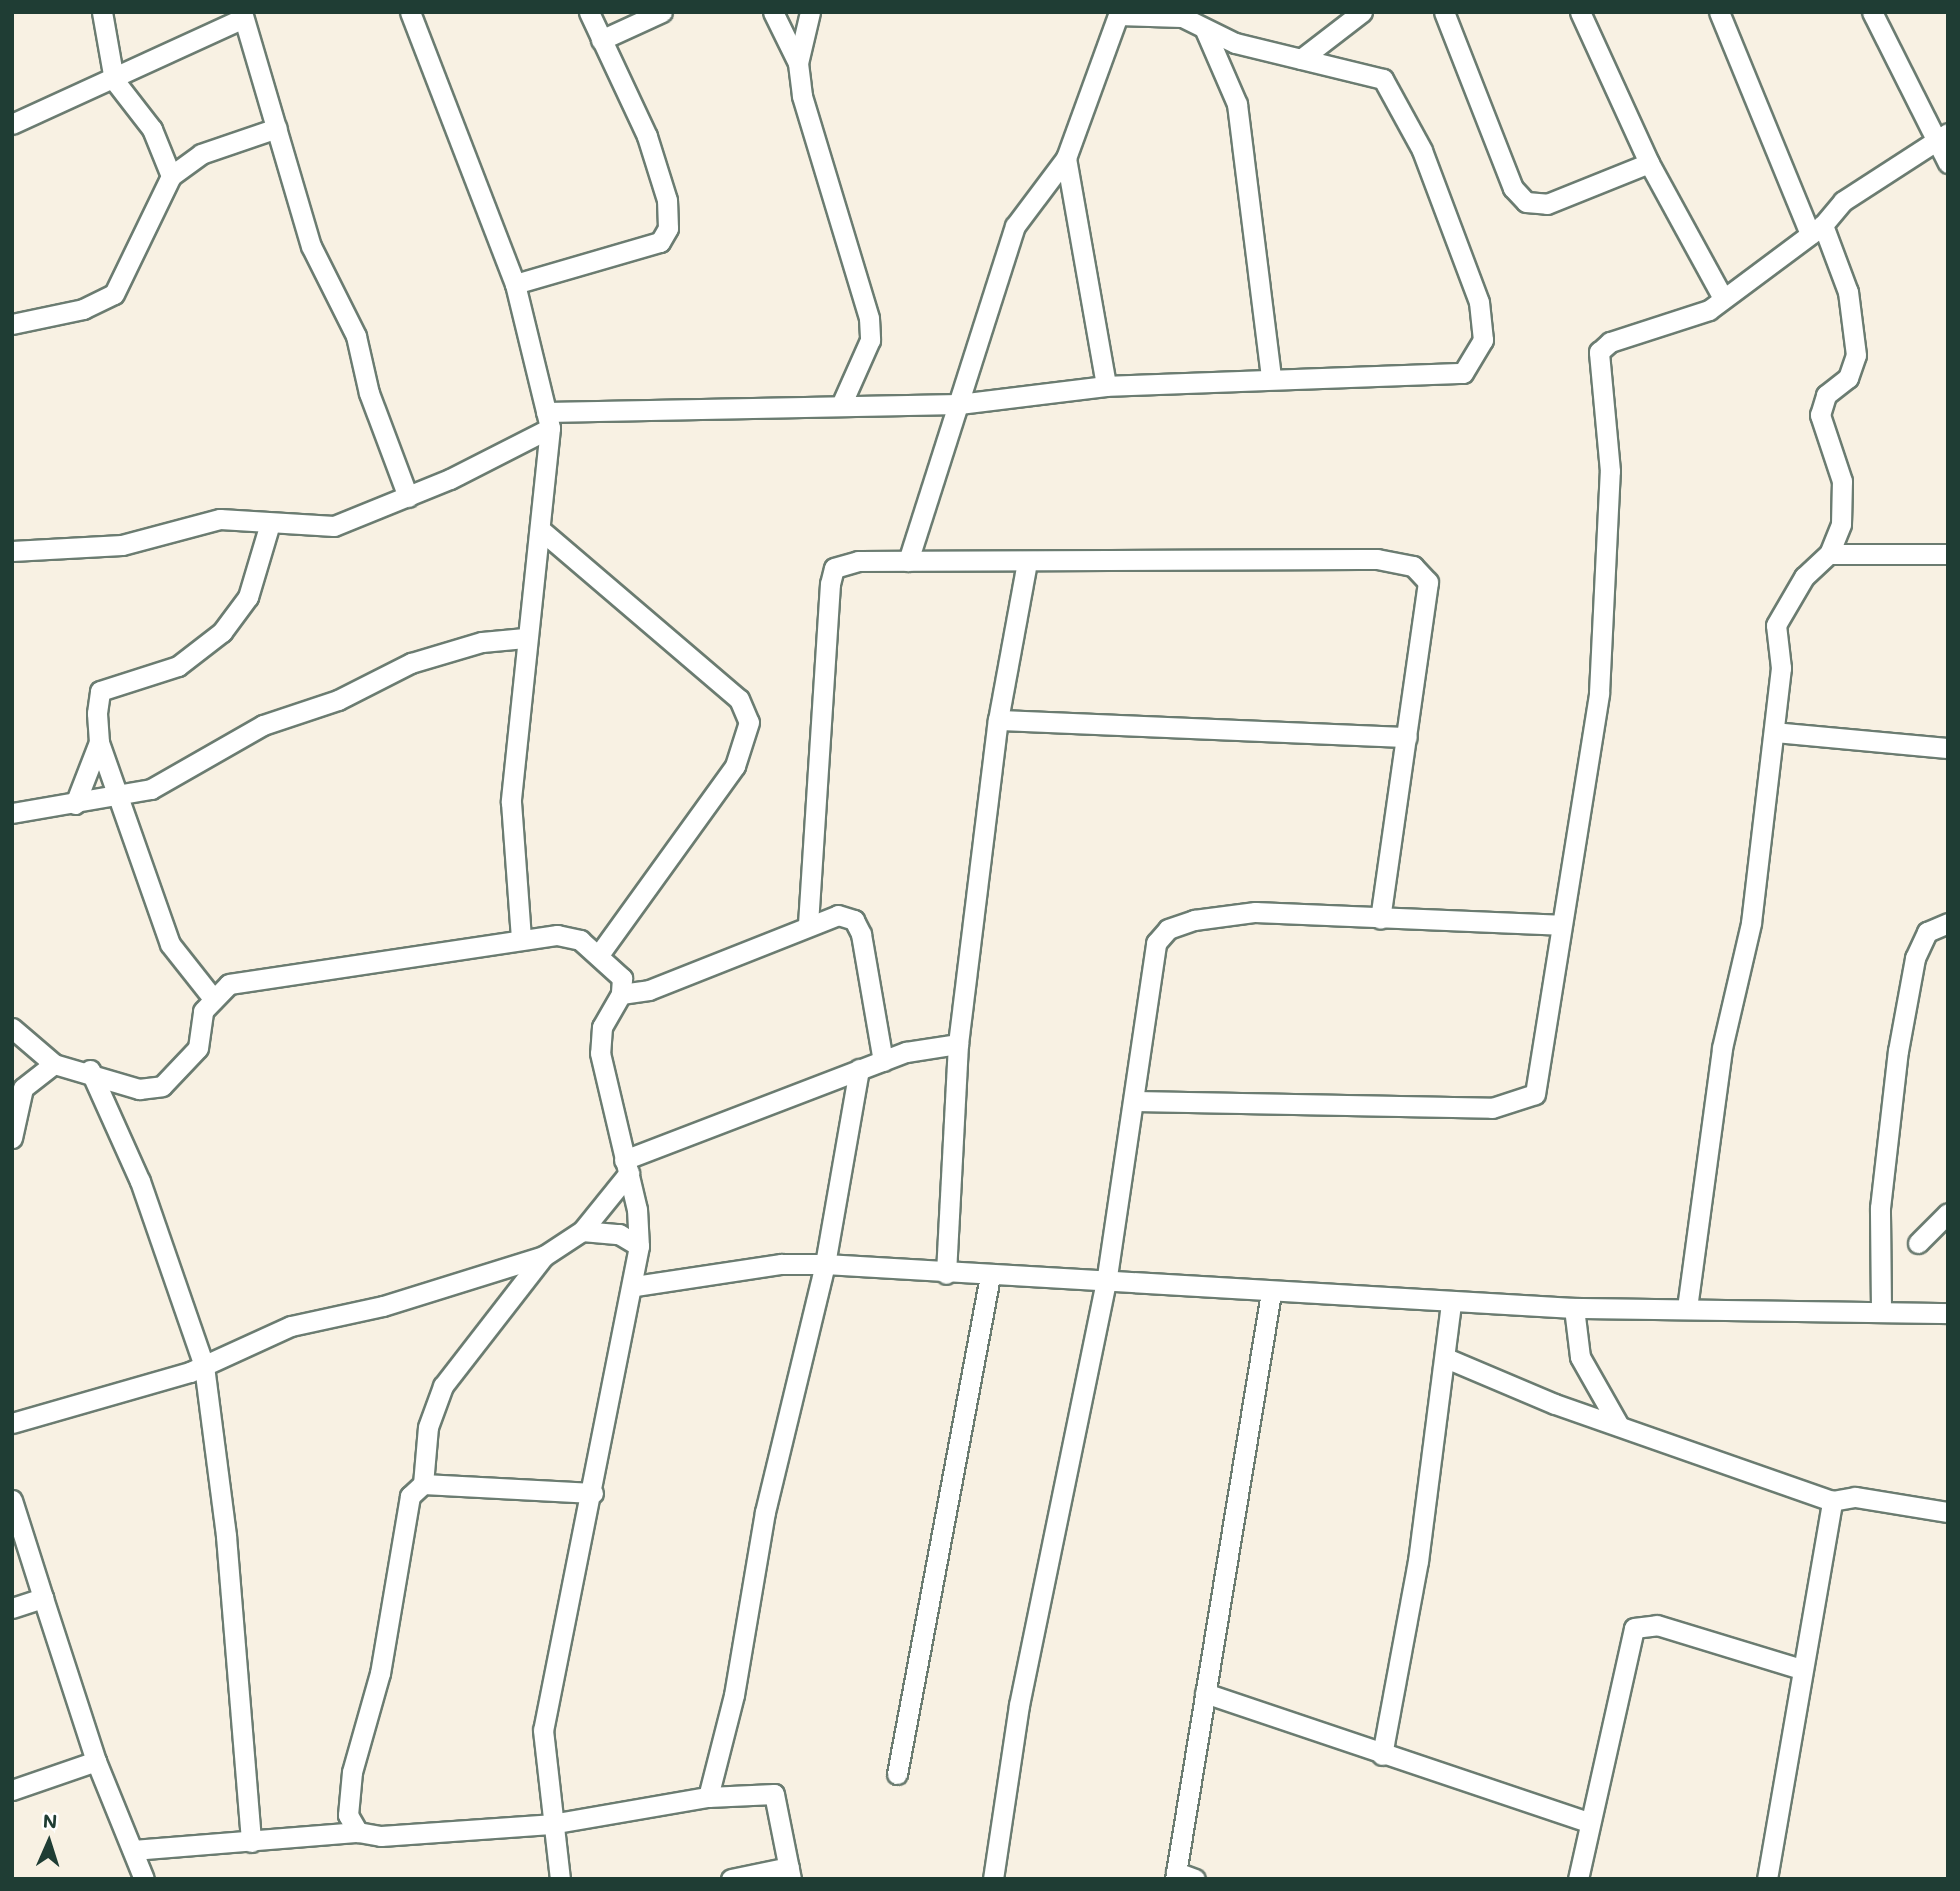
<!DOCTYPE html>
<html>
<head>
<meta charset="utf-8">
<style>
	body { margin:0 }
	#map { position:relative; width:1960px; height:1891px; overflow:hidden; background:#f8f1e3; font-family:Mali,sans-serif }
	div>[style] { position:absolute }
	.roads { filter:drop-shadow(2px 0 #6b7c71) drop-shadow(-2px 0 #6b7c71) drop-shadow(0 2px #6b7c71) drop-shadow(0 -2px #6b7c71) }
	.minor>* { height:19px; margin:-9.5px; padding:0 9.5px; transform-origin:9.5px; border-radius:9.5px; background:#fff }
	span { translate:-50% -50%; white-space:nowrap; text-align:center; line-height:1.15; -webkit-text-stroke:5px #fff; paint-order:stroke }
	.frame { position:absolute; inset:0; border:14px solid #1f3d34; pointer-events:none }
	.north { position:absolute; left:14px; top:1807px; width:70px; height:70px; -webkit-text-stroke:5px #fff; paint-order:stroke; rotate:3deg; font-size:19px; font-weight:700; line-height:28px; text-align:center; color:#1f3d34 }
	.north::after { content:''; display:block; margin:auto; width:24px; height:32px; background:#1f3d34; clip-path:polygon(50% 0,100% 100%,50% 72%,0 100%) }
</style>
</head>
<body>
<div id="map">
	<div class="roads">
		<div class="minor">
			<i style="left:102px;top:12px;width:69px;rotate:80deg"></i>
			<i style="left:114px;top:80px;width:62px;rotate:52.2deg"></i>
			<i style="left:152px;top:129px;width:51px;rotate:68deg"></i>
			<i style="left:242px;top:12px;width:244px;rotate:73.6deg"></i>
			<i style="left:311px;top:246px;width:101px;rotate:63.4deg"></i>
			<i style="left:356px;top:336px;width:58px;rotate:77.2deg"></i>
			<i style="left:369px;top:393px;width:111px;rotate:69.4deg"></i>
			<i style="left:410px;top:12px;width:292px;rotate:68.9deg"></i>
			<i style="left:515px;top:284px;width:148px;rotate:76.3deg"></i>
			<i style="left:550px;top:428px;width:376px;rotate:96deg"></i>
			<i style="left:511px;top:802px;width:136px;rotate:85.8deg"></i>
			<i style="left:773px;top:12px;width:57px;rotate:63.9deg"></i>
			<i style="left:810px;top:12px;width:52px;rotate:103.2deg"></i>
			<i style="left:798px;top:63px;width:33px;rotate:83deg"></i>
			<i style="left:802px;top:96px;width:232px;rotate:73.2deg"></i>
			<i style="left:869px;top:318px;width:22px;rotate:87deg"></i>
			<i style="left:870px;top:340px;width:69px;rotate:114deg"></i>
			<i style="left:1444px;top:12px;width:189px;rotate:68.6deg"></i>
			<i style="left:1513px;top:188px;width:19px;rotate:47deg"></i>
			<i style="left:1526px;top:202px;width:21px;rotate:5deg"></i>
			<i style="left:1547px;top:204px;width:110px;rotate:-21.9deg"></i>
			<i style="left:1580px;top:12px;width:166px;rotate:65.4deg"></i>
			<i style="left:1649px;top:163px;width:154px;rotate:61.3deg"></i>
			<i style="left:1719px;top:12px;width:240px;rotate:67.7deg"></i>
			<i style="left:1872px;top:12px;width:169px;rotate:63.3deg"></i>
			<i style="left:1118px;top:15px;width:63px;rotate:1.8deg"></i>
			<i style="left:1205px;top:30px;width:81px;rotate:66.6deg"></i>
			<i style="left:1237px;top:104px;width:276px;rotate:82.9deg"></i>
			<i style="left:601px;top:40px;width:67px;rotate:-24.7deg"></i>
			<i style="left:1301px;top:59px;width:77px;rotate:-37.6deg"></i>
			<i style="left:12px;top:124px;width:252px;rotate:-24.6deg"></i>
			<i style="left:1066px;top:158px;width:231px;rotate:80deg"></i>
			<i style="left:515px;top:284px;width:151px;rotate:-16.2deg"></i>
			<i style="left:660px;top:242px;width:16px;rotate:-60deg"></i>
			<i style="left:668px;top:228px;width:28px;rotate:-92deg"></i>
			<i style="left:667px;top:200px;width:67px;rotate:-107.4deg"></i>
			<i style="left:647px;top:136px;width:137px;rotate:-115.1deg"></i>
			<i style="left:12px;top:324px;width:73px;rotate:-11.9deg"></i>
			<i style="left:83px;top:309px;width:34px;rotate:-26deg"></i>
			<i style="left:114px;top:294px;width:131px;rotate:-64.2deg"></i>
			<i style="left:171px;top:176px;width:37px;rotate:-36deg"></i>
			<i style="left:201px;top:154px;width:80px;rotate:-18.9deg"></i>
			<i style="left:546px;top:412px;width:413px;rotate:-1.1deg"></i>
			<i style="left:959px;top:404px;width:148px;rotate:-7deg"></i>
			<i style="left:1106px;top:386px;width:357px;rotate:-2.1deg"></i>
			<i style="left:1463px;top:373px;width:39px;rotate:-59deg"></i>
			<i style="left:1483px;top:340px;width:38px;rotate:-96deg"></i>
			<i style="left:1479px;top:302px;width:162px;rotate:-110.6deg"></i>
			<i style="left:1422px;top:150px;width:81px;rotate:-118.8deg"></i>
			<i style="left:1383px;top:79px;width:152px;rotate:-166.3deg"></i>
			<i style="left:1235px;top:43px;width:70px;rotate:-153.8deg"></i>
			<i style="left:542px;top:531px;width:259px;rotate:40.5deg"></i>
			<i style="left:739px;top:699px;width:25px;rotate:67deg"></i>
			<i style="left:749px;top:722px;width:46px;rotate:107.7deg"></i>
			<i style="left:735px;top:766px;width:231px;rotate:125.8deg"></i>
			<i style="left:12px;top:551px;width:110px;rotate:-3.1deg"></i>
			<i style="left:122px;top:545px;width:101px;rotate:-14.9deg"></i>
			<i style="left:220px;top:519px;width:114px;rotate:3.5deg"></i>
			<i style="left:334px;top:526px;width:125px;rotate:-22.1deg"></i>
			<i style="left:450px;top:479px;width:112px;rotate:-27deg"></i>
			<i style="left:1829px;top:554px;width:119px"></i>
			<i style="left:908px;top:561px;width:352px;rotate:-72.3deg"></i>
			<i style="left:1015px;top:226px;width:85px;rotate:-53.1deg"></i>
			<i style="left:1066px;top:158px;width:155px;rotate:-70deg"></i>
			<i style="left:998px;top:720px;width:409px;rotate:2.4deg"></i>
			<i style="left:1774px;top:732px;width:175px;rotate:5.3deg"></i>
			<i style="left:75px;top:804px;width:66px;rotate:-68.8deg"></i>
			<i style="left:12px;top:813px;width:141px;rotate:-9.8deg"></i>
			<i style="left:151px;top:789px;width:129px;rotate:-29.7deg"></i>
			<i style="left:263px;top:725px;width:79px;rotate:-18.4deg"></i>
			<i style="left:338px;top:700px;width:82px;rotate:-26.9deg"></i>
			<i style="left:411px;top:663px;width:74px;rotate:-16.5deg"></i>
			<i style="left:482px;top:642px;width:43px;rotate:-5.3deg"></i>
			<i style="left:808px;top:924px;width:341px;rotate:-86.3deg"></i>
			<i style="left:830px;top:584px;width:16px;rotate:-76deg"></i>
			<i style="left:834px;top:568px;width:25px;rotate:-16deg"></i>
			<i style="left:858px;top:561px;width:519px;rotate:-0.22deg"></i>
			<i style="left:1377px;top:559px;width:37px;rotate:11deg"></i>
			<i style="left:1413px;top:566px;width:22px;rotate:47deg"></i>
			<i style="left:1428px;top:582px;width:340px;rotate:98.1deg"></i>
			<i style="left:621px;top:994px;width:28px;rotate:-8deg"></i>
			<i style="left:649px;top:990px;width:203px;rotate:-21.6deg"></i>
			<i style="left:838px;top:915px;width:17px;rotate:17deg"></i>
			<i style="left:854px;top:920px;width:16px;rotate:63deg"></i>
			<i style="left:861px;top:934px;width:129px;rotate:80.2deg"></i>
			<i style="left:211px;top:996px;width:66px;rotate:-128.3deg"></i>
			<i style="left:170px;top:944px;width:214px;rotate:-109.4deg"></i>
			<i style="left:99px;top:742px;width:29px;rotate:-94deg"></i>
			<i style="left:97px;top:713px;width:22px;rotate:-82deg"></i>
			<i style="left:100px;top:691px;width:82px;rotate:-17.8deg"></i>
			<i style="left:178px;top:666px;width:56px;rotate:-37.7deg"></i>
			<i style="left:222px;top:632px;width:44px;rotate:-53.4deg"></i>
			<i style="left:248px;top:597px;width:77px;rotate:-73.4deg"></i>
			<i style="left:12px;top:1028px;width:55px;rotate:40.6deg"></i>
			<i style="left:54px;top:1064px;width:89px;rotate:16.4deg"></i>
			<i style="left:139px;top:1089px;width:23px;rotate:-7deg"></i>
			<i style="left:162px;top:1086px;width:52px;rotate:-46.5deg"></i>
			<i style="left:198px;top:1048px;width:37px;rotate:-82deg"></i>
			<i style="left:203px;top:1011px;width:37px;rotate:-46deg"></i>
			<i style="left:229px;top:984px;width:332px;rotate:-8.5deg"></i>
			<i style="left:557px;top:935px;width:24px;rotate:12deg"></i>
			<i style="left:580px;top:940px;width:57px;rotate:42.1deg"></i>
			<i style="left:622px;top:978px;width:16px;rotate:94deg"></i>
			<i style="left:621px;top:994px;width:38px;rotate:120deg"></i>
			<i style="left:602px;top:1027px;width:26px;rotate:94deg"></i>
			<i style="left:600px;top:1053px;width:160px;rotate:76.7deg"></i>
			<i style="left:637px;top:1209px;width:37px;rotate:87deg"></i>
			<i style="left:639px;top:1246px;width:493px;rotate:101.2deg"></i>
			<i style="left:543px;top:1730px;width:150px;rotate:83.5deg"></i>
			<i style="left:958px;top:1044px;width:326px;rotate:-83deg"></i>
			<i style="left:998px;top:720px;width:161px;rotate:-79.6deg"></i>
			<i style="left:90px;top:1070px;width:122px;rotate:65.8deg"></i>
			<i style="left:140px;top:1181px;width:196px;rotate:70.9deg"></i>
			<i style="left:204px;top:1366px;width:171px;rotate:82.6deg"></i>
			<i style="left:226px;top:1536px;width:307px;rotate:85.3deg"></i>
			<i style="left:1135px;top:1101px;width:357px;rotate:1.1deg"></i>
			<i style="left:1492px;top:1108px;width:45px;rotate:-18deg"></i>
			<i style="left:1535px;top:1094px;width:406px;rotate:-80.9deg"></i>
			<i style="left:1599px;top:693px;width:222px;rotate:-87.2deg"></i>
			<i style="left:1610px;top:471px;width:120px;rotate:-95.3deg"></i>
			<i style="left:1599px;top:352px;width:15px;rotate:-42deg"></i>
			<i style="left:1610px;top:342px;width:104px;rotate:-17.9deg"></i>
			<i style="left:1709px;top:310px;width:142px;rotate:-36.7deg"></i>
			<i style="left:1823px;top:225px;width:31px;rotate:-50deg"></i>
			<i style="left:1843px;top:201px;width:125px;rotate:-32.9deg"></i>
			<i style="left:12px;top:1138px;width:51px;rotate:-77.6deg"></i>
			<i style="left:23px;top:1088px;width:39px;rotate:-38deg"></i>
			<i style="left:624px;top:1160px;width:302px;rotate:-21deg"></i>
			<i style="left:906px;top:1052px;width:53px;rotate:-8.7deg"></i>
			<i style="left:958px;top:1044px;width:230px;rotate:93deg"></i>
			<i style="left:582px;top:1231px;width:37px;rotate:5deg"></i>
			<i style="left:619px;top:1234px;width:23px;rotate:31deg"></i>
			<i style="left:1918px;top:1243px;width:42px;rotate:-45deg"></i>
			<i style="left:635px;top:1286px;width:148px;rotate:-8.6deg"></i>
			<i style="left:781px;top:1264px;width:44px"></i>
			<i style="left:825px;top:1264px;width:750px;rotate:3.36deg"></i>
			<i style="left:1574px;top:1308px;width:374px;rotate:0.8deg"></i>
			<i style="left:1574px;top:1308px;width:49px;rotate:83deg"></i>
			<i style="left:1580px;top:1357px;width:77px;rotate:60.4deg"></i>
			<i style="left:1687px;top:1308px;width:262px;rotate:-82.3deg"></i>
			<i style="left:1722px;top:1048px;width:128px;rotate:-76.9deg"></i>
			<i style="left:1751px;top:923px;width:257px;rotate:-83.3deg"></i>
			<i style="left:1781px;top:668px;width:43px;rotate:-96.6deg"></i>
			<i style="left:1776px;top:625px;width:56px;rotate:-59.7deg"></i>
			<i style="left:1804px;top:577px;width:34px;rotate:-43deg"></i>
			<i style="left:1829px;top:554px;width:32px;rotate:-68deg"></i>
			<i style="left:1841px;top:524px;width:43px;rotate:-88.7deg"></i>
			<i style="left:1842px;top:481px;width:70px;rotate:-108.4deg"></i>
			<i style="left:1820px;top:415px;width:21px;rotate:-73deg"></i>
			<i style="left:1826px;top:395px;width:28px;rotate:-38deg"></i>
			<i style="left:1848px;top:378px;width:24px;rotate:-71deg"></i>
			<i style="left:1856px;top:355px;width:64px;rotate:-97.2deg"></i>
			<i style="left:1848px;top:292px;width:72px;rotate:-110.5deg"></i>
			<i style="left:1881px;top:1309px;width:101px;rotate:-90.6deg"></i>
			<i style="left:1880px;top:1208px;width:158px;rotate:-83.5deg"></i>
			<i style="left:1898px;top:1051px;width:95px;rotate:-79.6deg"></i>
			<i style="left:1915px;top:958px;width:29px;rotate:-65deg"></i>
			<i style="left:1927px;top:932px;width:23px;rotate:-23deg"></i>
			<i style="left:1446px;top:1358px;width:118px;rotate:22.9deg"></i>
			<i style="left:1555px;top:1404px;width:293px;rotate:19.3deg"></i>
			<i style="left:12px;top:1423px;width:185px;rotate:-16deg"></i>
			<i style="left:190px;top:1372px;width:111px;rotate:-24.5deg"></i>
			<i style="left:291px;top:1326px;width:94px;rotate:-12.3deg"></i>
			<i style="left:383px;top:1306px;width:169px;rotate:-17.3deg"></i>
			<i style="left:544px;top:1256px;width:45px;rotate:-33.3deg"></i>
			<i style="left:582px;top:1231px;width:75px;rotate:-51deg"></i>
			<i style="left:423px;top:1484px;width:57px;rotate:-85deg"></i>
			<i style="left:428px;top:1427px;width:44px;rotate:-69.9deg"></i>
			<i style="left:443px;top:1386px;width:165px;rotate:-52.2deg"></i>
			<i style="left:593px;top:1493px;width:170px;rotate:-177deg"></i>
			<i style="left:423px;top:1484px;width:18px;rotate:137deg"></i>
			<i style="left:410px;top:1496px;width:180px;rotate:99.6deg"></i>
			<i style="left:380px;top:1673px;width:103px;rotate:105.8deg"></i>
			<i style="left:352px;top:1772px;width:43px;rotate:95.3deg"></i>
			<i style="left:348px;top:1815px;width:20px;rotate:60deg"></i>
			<i style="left:358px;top:1832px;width:23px;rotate:10deg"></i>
			<i style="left:381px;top:1836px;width:170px;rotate:-4deg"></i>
			<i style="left:551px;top:1824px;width:159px;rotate:-9.8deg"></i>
			<i style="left:708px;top:1797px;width:105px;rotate:-75.7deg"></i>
			<i style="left:734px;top:1695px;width:186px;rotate:-80.4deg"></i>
			<i style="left:765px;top:1512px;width:255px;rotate:-76.4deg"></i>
			<i style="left:825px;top:1264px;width:198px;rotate:-80.1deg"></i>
			<i style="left:12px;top:1500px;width:103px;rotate:72.4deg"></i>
			<i style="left:12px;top:1608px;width:33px;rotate:-18deg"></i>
			<i style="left:43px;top:1598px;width:171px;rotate:72deg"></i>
			<i style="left:96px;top:1761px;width:127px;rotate:67.9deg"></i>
			<i style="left:1205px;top:1693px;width:404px;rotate:18.6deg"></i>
			<i style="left:1382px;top:1755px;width:197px;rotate:-79.5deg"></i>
			<i style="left:1418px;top:1561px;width:261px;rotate:-82.7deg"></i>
			<i style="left:897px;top:1774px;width:507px;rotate:-79.42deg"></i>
			<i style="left:12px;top:1790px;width:89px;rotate:-19deg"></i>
			<i style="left:708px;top:1797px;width:66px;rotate:-2.6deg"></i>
			<i style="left:774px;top:1794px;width:87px;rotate:78.7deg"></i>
			<i style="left:133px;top:1850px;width:226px;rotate:-4.6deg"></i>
			<i style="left:1176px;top:1872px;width:20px;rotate:20deg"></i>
			<i style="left:731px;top:1879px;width:59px;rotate:-11.7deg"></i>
			<i style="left:993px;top:1879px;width:176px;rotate:-81.5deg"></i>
			<i style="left:1019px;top:1705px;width:431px;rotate:-78.4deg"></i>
			<i style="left:1106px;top:1283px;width:344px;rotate:-81.6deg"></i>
			<i style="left:1156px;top:943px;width:18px;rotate:-49deg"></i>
			<i style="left:1168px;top:929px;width:28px;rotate:-19deg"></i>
			<i style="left:1194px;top:920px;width:62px;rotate:-7.5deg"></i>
			<i style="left:1255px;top:912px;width:305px;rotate:2.4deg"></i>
			<i style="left:1175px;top:1879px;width:594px;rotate:-80.7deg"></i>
			<i style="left:1578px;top:1879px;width:257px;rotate:-77.4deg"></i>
			<i style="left:1634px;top:1628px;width:23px;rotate:-7deg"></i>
			<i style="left:1657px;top:1625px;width:151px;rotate:17deg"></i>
			<i style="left:1767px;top:1879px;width:384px;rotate:-80.2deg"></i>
			<i style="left:1832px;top:1501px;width:23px;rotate:-10deg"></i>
			<i style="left:1855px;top:1497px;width:94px;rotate:9.2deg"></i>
		</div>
	</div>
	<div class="frame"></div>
	<div class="north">N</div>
</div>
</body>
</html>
